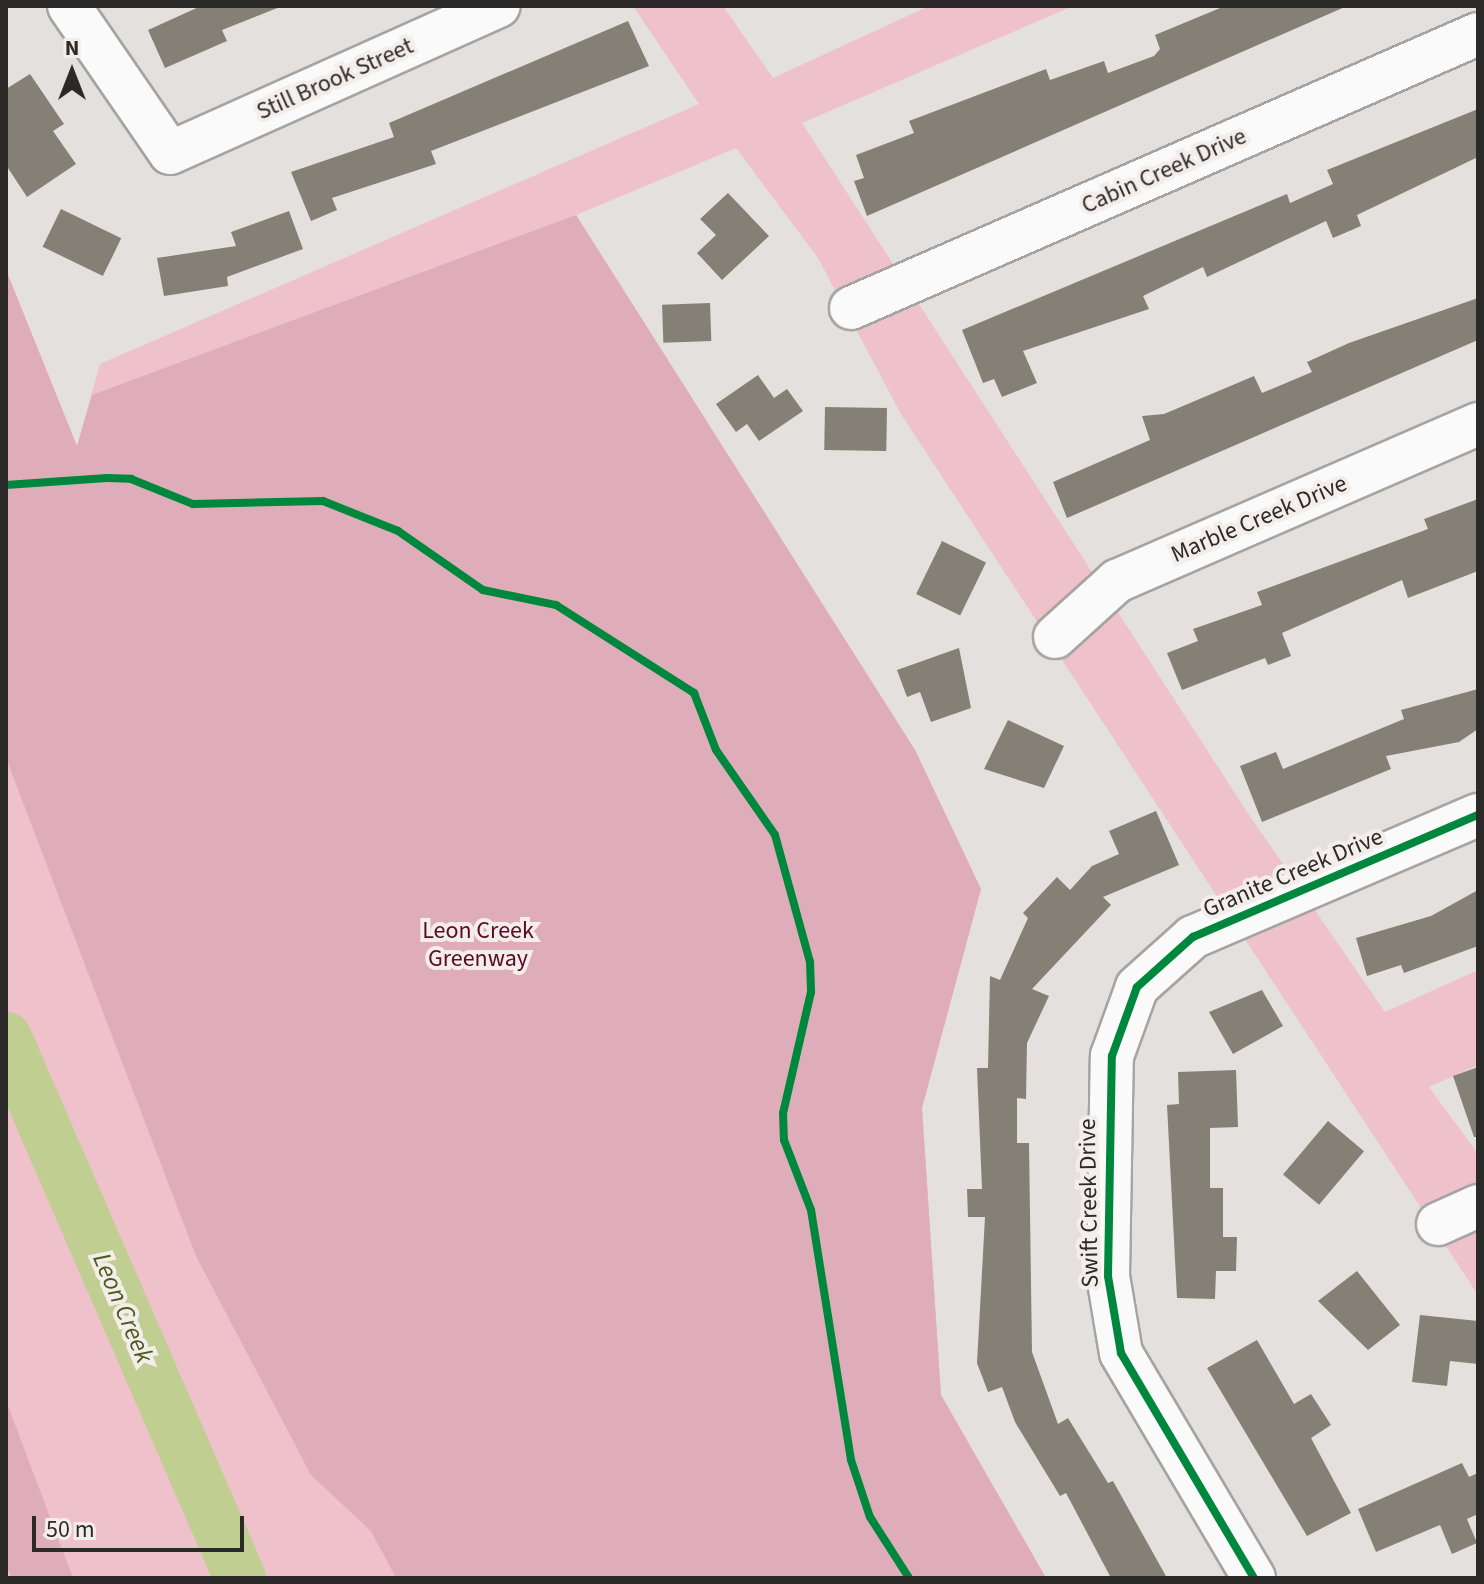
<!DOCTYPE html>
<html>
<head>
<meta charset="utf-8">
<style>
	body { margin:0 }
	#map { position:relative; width:1484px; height:1584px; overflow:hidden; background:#e3e0de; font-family:"Source Sans 3",sans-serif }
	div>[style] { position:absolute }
	.green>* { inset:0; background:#efc1cb }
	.forest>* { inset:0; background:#dfadb9 }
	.river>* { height:52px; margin:-26px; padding:0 26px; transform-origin:26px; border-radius:26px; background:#c0ce92 }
	.building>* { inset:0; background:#858076; transform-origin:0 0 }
	.roads { filter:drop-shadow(2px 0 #a5a4a2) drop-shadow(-2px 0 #a5a4a2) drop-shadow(0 2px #a5a4a2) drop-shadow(0 -2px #a5a4a2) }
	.minor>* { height:42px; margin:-21px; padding:0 21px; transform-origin:21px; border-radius:21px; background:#fbfafa }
	.cycleway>* { height:8px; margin:-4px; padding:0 4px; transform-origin:4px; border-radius:4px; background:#00873e }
	span { translate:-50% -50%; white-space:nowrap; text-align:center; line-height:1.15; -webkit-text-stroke:8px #f3eeea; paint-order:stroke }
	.street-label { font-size:24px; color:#2c2a29 }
	.park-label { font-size:24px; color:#5b0a2b }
	.water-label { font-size:26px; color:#4c5a1e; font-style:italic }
	.frame { position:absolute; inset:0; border:8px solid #2c2a29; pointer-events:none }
	.north { position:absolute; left:32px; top:32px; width:80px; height:80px; -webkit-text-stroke:6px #f3eeea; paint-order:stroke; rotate:0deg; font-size:22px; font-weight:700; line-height:32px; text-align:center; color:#2c2a29 }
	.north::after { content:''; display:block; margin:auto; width:28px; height:36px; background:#2c2a29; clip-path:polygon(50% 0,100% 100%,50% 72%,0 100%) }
	.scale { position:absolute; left:32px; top:1516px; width:212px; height:36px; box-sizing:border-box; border:4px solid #2c2a29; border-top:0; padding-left:10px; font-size:24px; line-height:28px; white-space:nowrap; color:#2c2a29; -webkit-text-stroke:6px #f3eeea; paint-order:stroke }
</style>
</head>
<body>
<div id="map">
	<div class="green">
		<i style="clip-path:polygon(633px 6px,723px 6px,773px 78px,929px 6px,1073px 6px,802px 123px,1247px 812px,1385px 1012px,1478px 970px,1478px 1065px,1429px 1087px,1478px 1154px,1478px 1295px,901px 414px,818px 258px,736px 148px,576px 215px,915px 750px,981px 889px,922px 1108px,941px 1395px,1046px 1578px,6px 1578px,6px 270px,77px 446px,100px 364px,699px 104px)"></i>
	</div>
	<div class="forest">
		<i style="clip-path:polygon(576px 215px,915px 750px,981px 889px,922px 1108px,941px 1395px,1046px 1578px,396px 1578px,371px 1531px,311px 1475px,196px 1256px,6px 758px,6px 270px,77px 446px,92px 395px)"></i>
		<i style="clip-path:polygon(6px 1400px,8px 1406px,73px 1578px,12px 1578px,6px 1566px)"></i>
	</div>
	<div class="river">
		<i style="left:6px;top:1038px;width:589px;rotate:66.57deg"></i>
	</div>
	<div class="building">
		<i style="clip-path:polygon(201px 6px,279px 6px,280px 7px,222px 30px,227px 41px,165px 68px,148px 30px)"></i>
		<i style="clip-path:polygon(1225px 6px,1347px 6px,867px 216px,854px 181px,864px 178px,856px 155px,914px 133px,909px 121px,1046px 69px,1050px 80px,1104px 61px,1108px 73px,1154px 56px,1160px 49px,1155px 35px)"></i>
		<i style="clip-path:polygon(628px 21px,649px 66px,431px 151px,436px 164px,332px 198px,337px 210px,311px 221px,291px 172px,394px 137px,389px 123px)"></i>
		<i style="clip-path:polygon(30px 74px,64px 124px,53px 131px,76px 164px,27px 197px,6px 165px,6px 89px)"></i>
		<i style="clip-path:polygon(1478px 109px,1478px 157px,1357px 215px,1361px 226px,1333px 238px,1326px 221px,1207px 277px,1203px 267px,1143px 296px,1149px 309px,1023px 351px,1037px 383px,1002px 397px,994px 379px,983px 383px,962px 330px,1287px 194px,1290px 203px,1333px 184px,1327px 170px)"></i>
		<i style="clip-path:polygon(728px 193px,769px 236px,722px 280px,697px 253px,716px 235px,700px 219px)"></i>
		<i style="left:61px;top:209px;width:67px;height:42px;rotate:26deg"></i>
		<i style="clip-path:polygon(289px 211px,303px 249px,227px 277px,228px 286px,164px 296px,157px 258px,236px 246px,231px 232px)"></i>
		<i style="clip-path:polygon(1478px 298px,1478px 340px,1067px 518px,1053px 482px,1150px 440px,1142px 416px,1164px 414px,1254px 376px,1262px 393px,1312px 372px,1307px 362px,1349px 343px)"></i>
		<i style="left:710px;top:303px;width:38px;height:48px;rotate:88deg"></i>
		<i style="clip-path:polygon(758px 375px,774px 398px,787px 389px,803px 411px,759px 441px,747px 424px,736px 432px,716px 404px)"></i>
		<i style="left:825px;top:407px;width:62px;height:43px;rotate:1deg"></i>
		<i style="clip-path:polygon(1478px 499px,1478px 571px,1408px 598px,1402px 580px,1282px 633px,1291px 656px,1268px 665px,1265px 658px,1182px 690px,1167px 653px,1198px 641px,1193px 629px,1262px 605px,1257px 592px,1428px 529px,1424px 519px)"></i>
		<i style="left:942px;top:541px;width:49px;height:59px;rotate:26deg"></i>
		<i style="clip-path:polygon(959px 648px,971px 708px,931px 722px,920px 692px,907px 697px,897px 670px)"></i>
		<i style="clip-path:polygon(1478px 689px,1478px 729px,1459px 742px,1386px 756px,1391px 769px,1262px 822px,1240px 766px,1276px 752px,1283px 769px,1404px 719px,1401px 710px)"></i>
		<i style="clip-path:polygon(1008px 720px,1064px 746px,1044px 788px,984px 769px)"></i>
		<i style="clip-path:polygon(1156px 811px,1179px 865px,1103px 897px,1111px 905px,1032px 989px,1049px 996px,1027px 1043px,1026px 1099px,1017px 1098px,1017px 1143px,1029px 1143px,1032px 1352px,1058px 1424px,1068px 1418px,1108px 1483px,1113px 1481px,1167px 1578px,1111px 1578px,1066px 1493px,1060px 1496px,1015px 1422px,1002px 1387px,988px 1392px,977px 1363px,985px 1217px,968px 1217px,967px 1189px,982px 1189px,977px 1068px,988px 1068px,990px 976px,1000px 980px,1028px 918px,1023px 913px,1057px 877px,1070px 890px,1092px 866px,1119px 854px,1109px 831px)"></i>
		<i style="clip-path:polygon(1478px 890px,1478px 946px,1404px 973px,1401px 965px,1367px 976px,1356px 938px,1431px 916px)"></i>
		<i style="clip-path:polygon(1262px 990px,1283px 1026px,1233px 1054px,1209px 1012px)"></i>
		<i style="clip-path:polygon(1478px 1067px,1478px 1137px,1474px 1137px,1453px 1076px)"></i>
		<i style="clip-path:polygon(1236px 1070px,1238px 1127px,1210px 1128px,1210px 1188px,1223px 1188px,1223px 1237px,1237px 1237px,1236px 1271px,1216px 1271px,1215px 1299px,1177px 1298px,1167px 1105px,1179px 1104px,1178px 1072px)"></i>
		<i style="left:1328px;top:1121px;width:47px;height:70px;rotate:40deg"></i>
		<i style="clip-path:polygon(1357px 1271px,1400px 1325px,1368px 1350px,1318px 1301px)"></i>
		<i style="clip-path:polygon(1420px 1315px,1478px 1321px,1478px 1364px,1450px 1361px,1447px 1386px,1412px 1382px)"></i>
		<i style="clip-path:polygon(1257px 1340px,1294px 1404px,1311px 1394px,1331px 1425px,1311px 1438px,1351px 1513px,1307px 1536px,1207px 1368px)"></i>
		<i style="clip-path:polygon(1462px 1463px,1469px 1477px,1478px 1473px,1478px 1514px,1467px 1519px,1477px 1543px,1452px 1554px,1440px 1525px,1376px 1552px,1358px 1509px)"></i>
	</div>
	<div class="roads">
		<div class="minor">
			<i style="left:69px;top:6px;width:178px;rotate:55.5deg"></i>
			<i style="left:170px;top:153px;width:360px;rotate:-24.1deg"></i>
			<i style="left:851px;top:308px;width:684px;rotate:-23.61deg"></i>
			<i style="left:1055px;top:637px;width:84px;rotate:-42.1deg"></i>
			<i style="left:1117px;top:581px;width:394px;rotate:-23.5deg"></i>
			<i style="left:1438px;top:1224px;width:44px;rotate:-24.2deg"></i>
			<i style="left:1254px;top:1578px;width:261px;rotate:-120.6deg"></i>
			<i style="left:1121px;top:1353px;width:78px;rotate:-99.6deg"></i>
			<i style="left:1108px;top:1276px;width:220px;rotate:-89deg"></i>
			<i style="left:1112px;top:1056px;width:73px;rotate:-70.1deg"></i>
			<i style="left:1137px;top:987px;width:75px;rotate:-41.8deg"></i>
			<i style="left:1193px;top:937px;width:310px;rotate:-23.2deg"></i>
		</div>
	</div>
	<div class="cycleway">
		<i style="left:6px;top:485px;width:101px;rotate:-4deg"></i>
		<i style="left:107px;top:478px;width:24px;rotate:2deg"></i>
		<i style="left:131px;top:479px;width:67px;rotate:22deg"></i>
		<i style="left:193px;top:504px;width:130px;rotate:-1.3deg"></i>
		<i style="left:323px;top:501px;width:81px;rotate:21.8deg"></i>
		<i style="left:398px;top:531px;width:103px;rotate:34.8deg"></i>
		<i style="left:483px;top:590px;width:75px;rotate:11.6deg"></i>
		<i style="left:556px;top:605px;width:164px;rotate:32.5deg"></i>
		<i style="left:694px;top:693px;width:61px;rotate:68.9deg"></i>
		<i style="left:716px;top:750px;width:103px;rotate:55.2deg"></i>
		<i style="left:775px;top:835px;width:132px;rotate:74.6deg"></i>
		<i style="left:810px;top:962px;width:30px;rotate:88deg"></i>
		<i style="left:811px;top:992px;width:124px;rotate:103deg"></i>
		<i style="left:783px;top:1113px;width:27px;rotate:88deg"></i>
		<i style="left:784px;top:1140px;width:75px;rotate:68.9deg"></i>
		<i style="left:811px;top:1210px;width:253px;rotate:80.9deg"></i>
		<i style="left:851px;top:1460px;width:60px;rotate:71.6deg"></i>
		<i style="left:870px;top:1517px;width:72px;rotate:57.4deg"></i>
		<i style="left:1254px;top:1578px;width:261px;rotate:-120.6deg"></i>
		<i style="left:1121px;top:1353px;width:78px;rotate:-99.6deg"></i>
		<i style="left:1108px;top:1276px;width:220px;rotate:-89deg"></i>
		<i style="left:1112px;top:1056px;width:73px;rotate:-70.1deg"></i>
		<i style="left:1137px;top:987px;width:75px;rotate:-41.8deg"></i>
		<i style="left:1193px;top:937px;width:310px;rotate:-23.2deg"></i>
	</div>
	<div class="street-label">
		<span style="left:335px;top:79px;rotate:-24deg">Still Brook Street</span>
		<span style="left:1164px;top:171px;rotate:-24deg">Cabin Creek Drive</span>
		<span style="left:1259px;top:519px;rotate:-23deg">Marble Creek Drive</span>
		<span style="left:1293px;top:873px;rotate:-23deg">Granite Creek Drive</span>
		<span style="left:1089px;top:1203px;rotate:-91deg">Swift Creek Drive</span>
	</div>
	<div class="park-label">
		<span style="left:478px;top:945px">Leon Creek<br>Greenway</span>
	</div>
	<div class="water-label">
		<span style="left:123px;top:1308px;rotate:67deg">Leon Creek</span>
	</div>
	<div class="frame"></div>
	<div class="north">N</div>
	<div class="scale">50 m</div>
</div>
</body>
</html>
